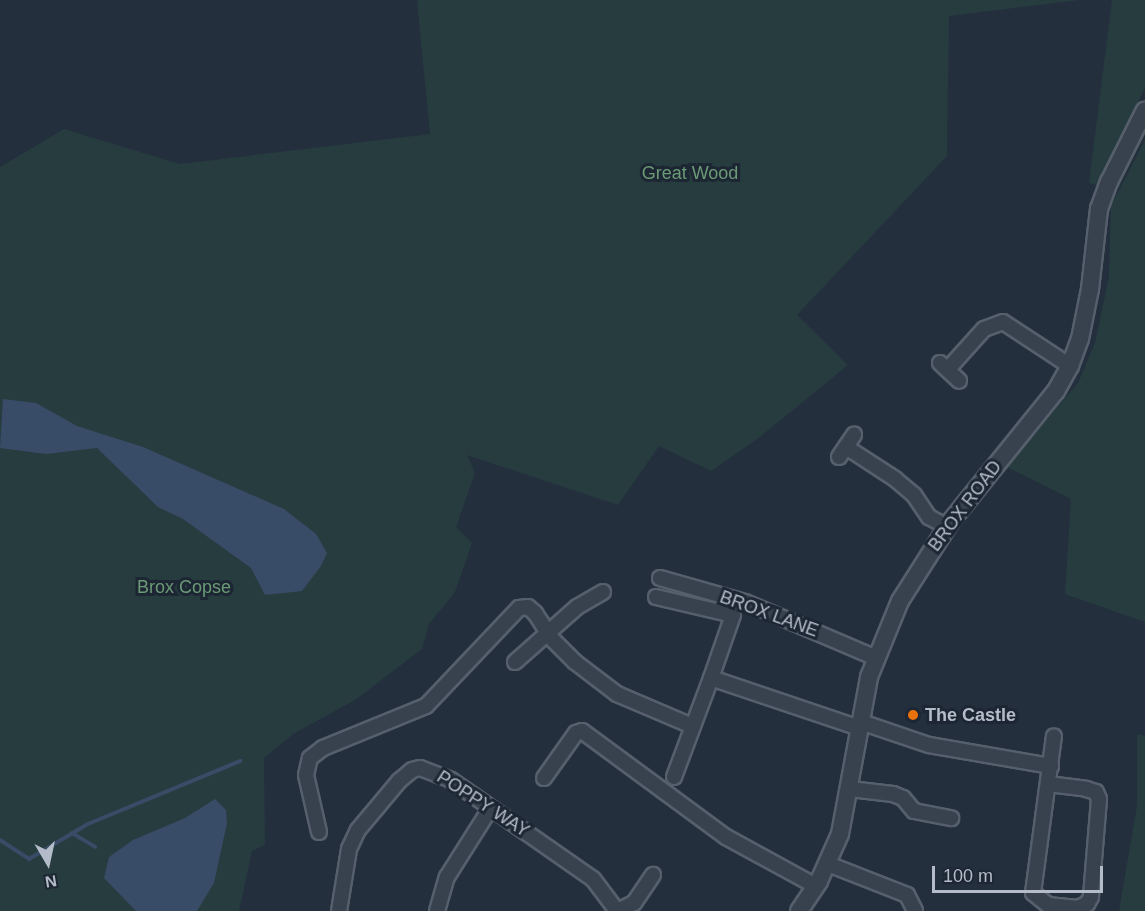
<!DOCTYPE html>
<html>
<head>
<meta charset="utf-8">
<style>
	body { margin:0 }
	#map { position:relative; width:1145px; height:911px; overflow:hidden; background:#242f3e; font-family:Helvetica,sans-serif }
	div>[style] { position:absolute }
	.green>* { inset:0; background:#263c3f }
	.water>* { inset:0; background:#394c67 }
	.stream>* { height:4px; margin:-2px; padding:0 2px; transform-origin:2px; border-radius:2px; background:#394c67 }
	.roads { filter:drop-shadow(2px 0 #565f6c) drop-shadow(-2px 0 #565f6c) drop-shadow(0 2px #565f6c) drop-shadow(0 -2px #565f6c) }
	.minor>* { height:14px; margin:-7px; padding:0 7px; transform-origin:7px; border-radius:7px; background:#38414e }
	.tertiary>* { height:16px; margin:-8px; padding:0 8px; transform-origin:8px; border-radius:8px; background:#38414e }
	.dots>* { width:16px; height:16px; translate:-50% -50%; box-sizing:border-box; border:3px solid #1d2633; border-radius:50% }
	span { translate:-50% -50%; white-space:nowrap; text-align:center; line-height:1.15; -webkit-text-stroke:6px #1d2633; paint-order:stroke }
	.park-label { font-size:18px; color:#6b9a76 }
	.street-label { font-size:18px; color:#b4bcc9 }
	.poi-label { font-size:18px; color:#b4bcc9; font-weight:700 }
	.left { translate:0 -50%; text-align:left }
	.north { position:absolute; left:18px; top:833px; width:60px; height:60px; -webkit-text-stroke:4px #1d2633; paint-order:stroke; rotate:171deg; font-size:16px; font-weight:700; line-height:24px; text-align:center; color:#b4bcc9 }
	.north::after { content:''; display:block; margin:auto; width:21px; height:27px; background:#b4bcc9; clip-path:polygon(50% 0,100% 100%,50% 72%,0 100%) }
	.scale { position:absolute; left:932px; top:866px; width:171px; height:27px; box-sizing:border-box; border:3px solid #b4bcc9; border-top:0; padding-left:8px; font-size:18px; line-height:21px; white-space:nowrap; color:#b4bcc9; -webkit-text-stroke:4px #1d2633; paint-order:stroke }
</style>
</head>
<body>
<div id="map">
	<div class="green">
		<i style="clip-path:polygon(417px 0,1080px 0,949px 16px,947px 156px,797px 315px,848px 365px,760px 437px,711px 471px,659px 446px,618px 505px,467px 455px,475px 473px,456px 527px,472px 543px,455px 592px,429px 624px,422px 649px,355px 700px,293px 734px,264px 758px,265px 845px,252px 851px,239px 911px,0 911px,0 167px,64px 129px,180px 164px,430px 134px)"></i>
		<i style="clip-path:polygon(1112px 0,1145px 0,1145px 88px,1098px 185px,1089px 183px)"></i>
		<i style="clip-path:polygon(1145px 140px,1145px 622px,1065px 594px,1071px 499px,1007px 467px,1078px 383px,1095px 343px,1109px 276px,1111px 206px)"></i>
		<i style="clip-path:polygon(1137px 734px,1145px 736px,1145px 911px,1119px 911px,1137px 806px)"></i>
	</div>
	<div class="water">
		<i style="clip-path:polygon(3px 399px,36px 403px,77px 426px,143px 447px,284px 509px,316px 534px,327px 553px,321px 566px,302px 591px,265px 595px,251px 568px,183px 519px,158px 507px,97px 448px,46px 454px,0 448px)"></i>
		<i style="clip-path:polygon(215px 799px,226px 810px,227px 823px,214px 883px,197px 911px,136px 911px,104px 878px,109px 857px,133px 840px,185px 818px)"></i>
	</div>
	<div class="stream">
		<i style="left:72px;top:833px;width:27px;rotate:31deg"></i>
		<i style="left:0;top:840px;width:35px;rotate:33deg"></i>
		<i style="left:29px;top:859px;width:69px;rotate:-30.7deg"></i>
		<i style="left:88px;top:824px;width:165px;rotate:-22.5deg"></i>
	</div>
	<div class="roads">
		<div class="minor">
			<i style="left:940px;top:363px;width:26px;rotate:43deg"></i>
			<i style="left:948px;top:369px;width:54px;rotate:-48deg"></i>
			<i style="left:984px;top:329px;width:20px;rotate:-20deg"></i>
			<i style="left:1003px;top:322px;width:80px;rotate:33.3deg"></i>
			<i style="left:846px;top:447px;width:59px;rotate:33.1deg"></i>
			<i style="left:895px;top:479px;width:25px;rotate:40deg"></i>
			<i style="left:914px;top:495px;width:27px;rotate:56deg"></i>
			<i style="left:929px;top:517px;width:21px;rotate:29deg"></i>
			<i style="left:839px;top:457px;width:27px;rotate:-56deg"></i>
			<i style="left:660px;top:578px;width:88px;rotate:15.8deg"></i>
			<i style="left:745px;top:602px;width:142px;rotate:23.1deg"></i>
			<i style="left:656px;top:597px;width:79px;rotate:13.2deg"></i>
			<i style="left:733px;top:615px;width:67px;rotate:109.2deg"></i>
			<i style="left:515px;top:662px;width:83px;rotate:-41.6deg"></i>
			<i style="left:577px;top:607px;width:30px;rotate:-30deg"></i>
			<i style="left:861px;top:722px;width:72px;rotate:18.7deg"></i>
			<i style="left:929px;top:745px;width:124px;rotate:9.8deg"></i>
			<i style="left:674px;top:777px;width:106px;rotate:-69.5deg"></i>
			<i style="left:711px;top:678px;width:157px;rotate:18.6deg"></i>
			<i style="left:544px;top:778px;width:55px;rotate:-54.6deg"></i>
			<i style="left:576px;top:733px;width:6px;rotate:-18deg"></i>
			<i style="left:582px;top:731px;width:179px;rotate:36.4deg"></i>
			<i style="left:726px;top:837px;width:102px;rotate:28.6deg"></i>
			<i style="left:1048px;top:784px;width:38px;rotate:7deg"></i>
			<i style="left:1086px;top:789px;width:10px;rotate:17deg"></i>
			<i style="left:1096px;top:792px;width:8px;rotate:67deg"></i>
			<i style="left:1099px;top:799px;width:98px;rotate:94.7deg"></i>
			<i style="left:1091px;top:897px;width:8px;rotate:120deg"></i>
			<i style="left:1087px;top:904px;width:11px;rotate:158deg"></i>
			<i style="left:1077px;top:908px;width:29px;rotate:-174deg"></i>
			<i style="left:1048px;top:905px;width:19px;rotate:-141deg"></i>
			<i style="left:1033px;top:893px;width:158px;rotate:-82.4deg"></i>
			<i style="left:850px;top:789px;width:43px;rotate:6.6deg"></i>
			<i style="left:893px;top:794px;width:11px;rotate:22deg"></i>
			<i style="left:903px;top:798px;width:17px;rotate:50deg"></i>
			<i style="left:914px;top:811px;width:38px;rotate:11deg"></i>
			<i style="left:319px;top:832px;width:58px;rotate:-102.8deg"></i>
			<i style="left:306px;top:775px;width:17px;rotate:-77deg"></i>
			<i style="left:310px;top:758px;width:16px;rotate:-38deg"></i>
			<i style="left:323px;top:748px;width:111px;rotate:-22.2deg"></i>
			<i style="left:426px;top:706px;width:135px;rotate:-46.5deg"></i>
			<i style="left:519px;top:608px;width:9px;rotate:-6deg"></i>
			<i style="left:528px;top:607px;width:9px;rotate:41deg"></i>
			<i style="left:535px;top:613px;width:30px;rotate:57deg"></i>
			<i style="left:551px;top:638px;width:34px;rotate:45deg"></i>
			<i style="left:575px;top:662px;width:53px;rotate:37.3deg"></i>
			<i style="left:617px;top:694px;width:82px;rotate:23.1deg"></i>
			<i style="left:828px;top:864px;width:85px;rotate:21.4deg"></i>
			<i style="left:907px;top:895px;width:18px;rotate:63deg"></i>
			<i style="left:339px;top:911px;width:63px;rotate:-80.8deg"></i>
			<i style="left:349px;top:849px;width:21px;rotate:-65deg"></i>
			<i style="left:358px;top:830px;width:64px;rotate:-50.1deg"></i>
			<i style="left:399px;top:781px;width:17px;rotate:-40deg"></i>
			<i style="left:412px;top:770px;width:8px;rotate:-14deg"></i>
			<i style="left:420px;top:768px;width:33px;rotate:21deg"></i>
			<i style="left:451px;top:780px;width:173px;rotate:34.9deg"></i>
			<i style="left:593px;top:879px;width:40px;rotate:53deg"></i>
			<i style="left:437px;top:911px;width:35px;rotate:-74deg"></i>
			<i style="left:447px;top:877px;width:80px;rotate:-57.7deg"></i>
			<i style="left:618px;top:911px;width:18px;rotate:-27deg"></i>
			<i style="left:634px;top:903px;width:34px;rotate:-56deg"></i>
		</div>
		<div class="tertiary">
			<i style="left:799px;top:911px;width:36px;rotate:-56deg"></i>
			<i style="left:819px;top:881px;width:51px;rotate:-65.9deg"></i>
			<i style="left:840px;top:834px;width:160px;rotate:-79.5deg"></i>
			<i style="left:869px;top:677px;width:82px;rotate:-67.8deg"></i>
			<i style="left:900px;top:601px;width:95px;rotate:-57.5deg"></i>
			<i style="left:951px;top:521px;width:167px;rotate:-51.1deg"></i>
			<i style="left:1056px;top:391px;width:29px;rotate:-61deg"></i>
			<i style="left:1070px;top:366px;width:29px;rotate:-70deg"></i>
			<i style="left:1080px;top:339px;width:51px;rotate:-78.7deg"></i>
			<i style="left:1090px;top:289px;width:81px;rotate:-83.6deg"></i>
			<i style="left:1099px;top:209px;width:29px;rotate:-70deg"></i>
			<i style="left:1109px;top:182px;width:80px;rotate:-63.4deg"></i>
		</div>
	</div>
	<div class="dots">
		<i style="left:913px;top:715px;background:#e8710a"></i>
	</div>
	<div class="park-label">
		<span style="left:690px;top:173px">Great Wood</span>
		<span style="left:184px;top:587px">Brox Copse</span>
	</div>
	<div class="street-label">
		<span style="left:965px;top:506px;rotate:-53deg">BROX ROAD</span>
		<span style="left:769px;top:614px;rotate:20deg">BROX LANE</span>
		<span style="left:483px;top:804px;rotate:33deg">POPPY WAY</span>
	</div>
	<div class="poi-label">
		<span class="left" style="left:925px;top:715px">The Castle</span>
	</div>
	<div class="north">N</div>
	<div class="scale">100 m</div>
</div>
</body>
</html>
